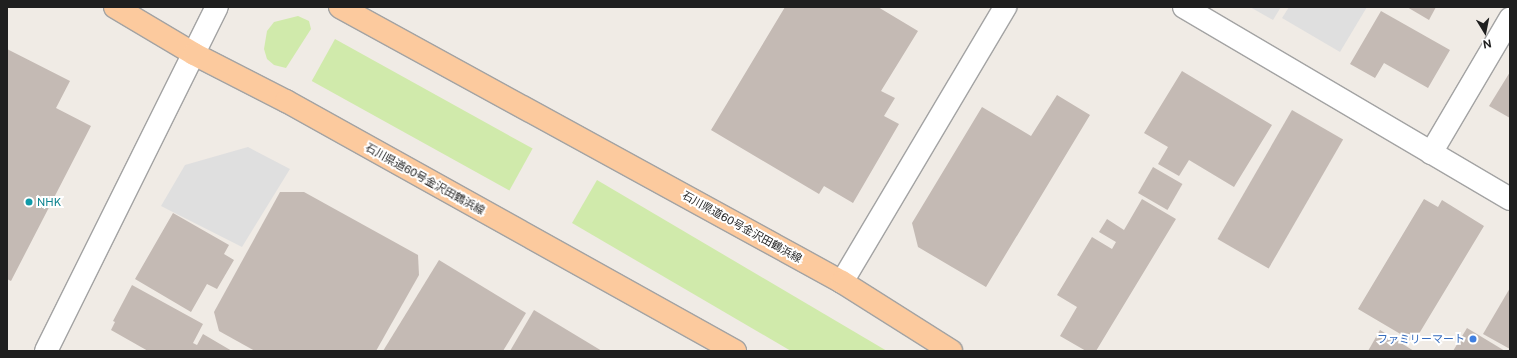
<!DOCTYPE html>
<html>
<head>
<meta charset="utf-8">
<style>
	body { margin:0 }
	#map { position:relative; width:1517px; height:358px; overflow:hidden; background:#f0ebe5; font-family:"Public Sans","Noto Sans JP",sans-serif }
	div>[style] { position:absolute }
	.grass>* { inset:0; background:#d0eaab; transform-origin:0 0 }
	.parking>* { inset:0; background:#dfdfdf }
	.building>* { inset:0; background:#c4bab4; transform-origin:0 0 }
	.roads { filter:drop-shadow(1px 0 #a3a3a3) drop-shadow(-1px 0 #a3a3a3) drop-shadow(0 1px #a3a3a3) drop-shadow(0 -1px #a3a3a3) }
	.minor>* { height:22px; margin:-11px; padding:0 11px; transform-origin:11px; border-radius:11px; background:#fff }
	.major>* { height:22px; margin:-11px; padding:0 11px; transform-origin:11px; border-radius:11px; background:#fcca9e }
	.dots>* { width:11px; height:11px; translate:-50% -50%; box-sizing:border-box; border:2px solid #fff; border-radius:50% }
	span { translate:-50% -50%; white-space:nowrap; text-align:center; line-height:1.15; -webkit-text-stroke:4px #fff; paint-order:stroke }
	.street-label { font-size:11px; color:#1f1f1f }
	.culture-label { font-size:11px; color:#0d838f }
	.left { translate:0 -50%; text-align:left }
	.shop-label { font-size:11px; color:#366cbe }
	.right { translate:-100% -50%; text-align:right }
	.frame { position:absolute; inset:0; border:8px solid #1f1f1f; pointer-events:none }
	.north { position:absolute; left:1465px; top:12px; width:40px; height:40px; -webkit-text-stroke:3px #fff; paint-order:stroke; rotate:170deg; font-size:11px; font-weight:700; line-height:16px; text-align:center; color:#1f1f1f }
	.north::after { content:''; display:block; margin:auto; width:14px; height:18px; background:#1f1f1f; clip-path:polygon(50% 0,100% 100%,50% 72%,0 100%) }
</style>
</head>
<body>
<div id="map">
	<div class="grass">
		<i style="clip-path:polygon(298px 16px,309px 21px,311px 29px,286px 68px,274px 65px,267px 59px,264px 49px,267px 31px,274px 22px)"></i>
		<i style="left:335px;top:39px;width:226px;height:48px;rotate:29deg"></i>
		<i style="clip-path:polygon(597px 180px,887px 351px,791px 351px,572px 223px)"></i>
	</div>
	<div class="parking">
		<i style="clip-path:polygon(1250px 7px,1281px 7px,1273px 20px)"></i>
		<i style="clip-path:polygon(1289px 7px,1367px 7px,1340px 52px,1282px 18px)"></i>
		<i style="clip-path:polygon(248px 147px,290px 169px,242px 247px,161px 206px,185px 165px)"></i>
	</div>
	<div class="building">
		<i style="clip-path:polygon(785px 7px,878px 7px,918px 31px,881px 91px,895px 98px,884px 116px,899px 124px,853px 203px,824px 186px,819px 194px,711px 130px)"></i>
		<i style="clip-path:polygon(1407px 7px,1436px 7px,1429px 20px)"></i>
		<i style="clip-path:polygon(1381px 11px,1450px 50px,1428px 88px,1384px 63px,1375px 78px,1350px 64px)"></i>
		<i style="clip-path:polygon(7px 49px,70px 81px,56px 108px,91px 126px,11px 281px,7px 279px)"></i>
		<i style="clip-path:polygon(1182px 71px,1272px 125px,1234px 187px,1189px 160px,1179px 176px,1158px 164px,1168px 147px,1144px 133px)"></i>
		<i style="clip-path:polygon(1510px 72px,1510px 118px,1489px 106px)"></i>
		<i style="clip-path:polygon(1057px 95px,1090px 115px,986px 287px,918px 247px,912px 223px,982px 107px,1031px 136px)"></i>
		<i style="left:1292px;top:110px;width:59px;height:149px;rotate:30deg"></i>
		<i style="left:1153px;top:167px;width:34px;height:30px;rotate:30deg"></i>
		<i style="clip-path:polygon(280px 192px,304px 192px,418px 255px,419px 275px,376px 351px,255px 351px,219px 331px,214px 312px)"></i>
		<i style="clip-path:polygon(1142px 199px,1176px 219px,1096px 351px,1086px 351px,1060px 336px,1077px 307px,1057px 295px,1092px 237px,1112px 249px,1116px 242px,1099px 232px,1107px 219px,1124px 230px)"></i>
		<i style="clip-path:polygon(1424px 199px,1438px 207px,1442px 200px,1484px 226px,1414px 342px,1358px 309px)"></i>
		<i style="clip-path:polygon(173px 213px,229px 245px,224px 254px,234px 260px,217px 289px,207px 284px,191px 312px,135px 279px)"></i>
		<i style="clip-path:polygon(439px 260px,526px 313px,503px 351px,383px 351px)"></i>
		<i style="clip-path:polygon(132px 285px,203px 324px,193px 343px,197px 345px,203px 334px,232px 351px,148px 351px,111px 330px,115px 322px,113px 321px)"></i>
		<i style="clip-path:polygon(1510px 288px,1510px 349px,1483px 334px)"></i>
		<i style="clip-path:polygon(534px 310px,602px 351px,510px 351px)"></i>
		<i style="clip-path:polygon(1467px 328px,1505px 351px,1453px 351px)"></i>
		<i style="clip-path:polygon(1380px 330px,1414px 351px,1368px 351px)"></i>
	</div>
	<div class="roads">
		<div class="minor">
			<i style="left:1184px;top:7px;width:378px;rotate:30.5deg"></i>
			<i style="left:1431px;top:153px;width:156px;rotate:-59.5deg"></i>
			<i style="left:842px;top:282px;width:320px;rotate:-59.3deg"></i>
			<i style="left:46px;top:351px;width:384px;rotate:-63.6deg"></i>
		</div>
		<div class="major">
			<i style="left:115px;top:7px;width:92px;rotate:30.7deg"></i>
			<i style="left:194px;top:54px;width:103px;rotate:27.1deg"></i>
			<i style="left:286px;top:101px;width:514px;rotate:29.11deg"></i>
			<i style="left:340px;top:7px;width:572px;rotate:28.71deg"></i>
			<i style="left:842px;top:282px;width:129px;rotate:32.3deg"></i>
		</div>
	</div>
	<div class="dots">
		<i style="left:29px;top:202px;background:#0f9aa8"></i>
		<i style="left:1473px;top:339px;background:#3f7fe0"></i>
	</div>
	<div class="street-label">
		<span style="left:425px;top:179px;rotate:29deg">石川県道60号金沢田鶴浜線</span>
		<span style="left:742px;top:227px;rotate:29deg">石川県道60号金沢田鶴浜線</span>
	</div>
	<div class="culture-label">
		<span class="left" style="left:37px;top:202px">NHK</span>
	</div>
	<div class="shop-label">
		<span class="right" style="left:1465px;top:339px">ファミリーマート</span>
	</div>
	<div class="frame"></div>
	<div class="north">N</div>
</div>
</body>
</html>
